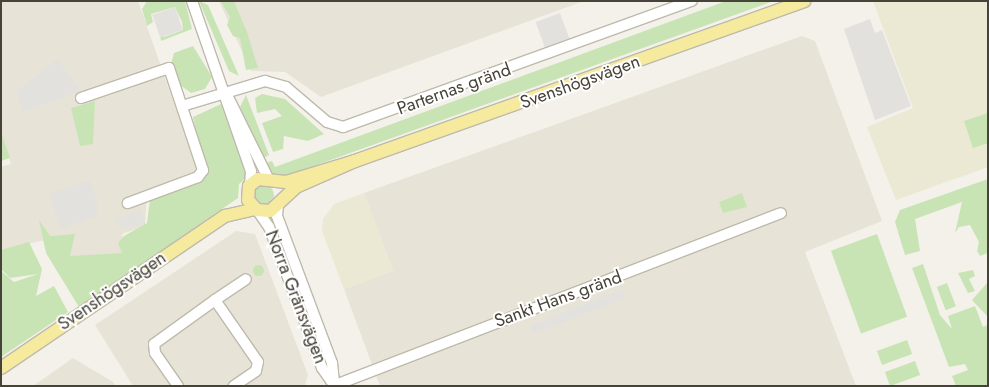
<!DOCTYPE html>
<html>
<head>
<meta charset="utf-8">
<style>
	body { margin:0 }
	#map { position:relative; width:989px; height:387px; overflow:hidden; background:#f3f1e9; font-family:Jost,sans-serif }
	div>[style] { position:absolute }
	.residential>* { inset:0; background:#e7e4d7 }
	.education>* { inset:0; background:#ebe8d4 }
	.green>* { inset:0; background:#c8e4b5; transform-origin:0 0 }
	.round { border-radius:50% }
	.parking>* { inset:0; background:#e2e1dd; transform-origin:0 0 }
	.roads { filter:drop-shadow(1px 0 #bebaac) drop-shadow(-1px 0 #bebaac) drop-shadow(0 1px #bebaac) drop-shadow(0 -1px #bebaac) }
	.minor>* { height:10px; margin:-5px; padding:0 5px; transform-origin:5px; border-radius:5px; background:#fff }
	.major>* { height:12px; margin:-6px; padding:0 6px; transform-origin:6px; border-radius:6px; background:#f6ea9f }
	span { translate:-50% -50%; white-space:nowrap; text-align:center; line-height:1.15; -webkit-text-stroke:4px #fff; paint-order:stroke }
	.street-label { font-size:18px; color:#464338 }
	.frame { position:absolute; inset:0; border:2px solid #464338; pointer-events:none }
</style>
</head>
<body>
<div id="map">
	<div class="residential">
		<i style="clip-path:polygon(1px 1px,138px 1px,196px 166px,195px 171px,147px 190px,145px 226px,122px 234px,126px 257px,65px 264px,54px 238px,1px 250px,1px 167px,11px 164px,1px 132px)"></i>
		<i style="clip-path:polygon(219px 1px,584px 1px,321px 97px,285px 72px,251px 71px)"></i>
		<i style="clip-path:polygon(802px 36px,815px 41px,882px 221px,805px 252px,856px 386px,380px 386px,344px 289px,393px 271px,364px 193px)"></i>
		<i style="clip-path:polygon(236px 231px,255px 234px,308px 375px,305px 385px,133px 386px,95px 325px)"></i>
		<i style="clip-path:polygon(73px 358px,113px 382px,116px 386px,33px 386px)"></i>
	</div>
	<div class="education">
		<i style="clip-path:polygon(873px 1px,988px 1px,988px 167px,896px 200px,867px 127px,913px 108px)"></i>
		<i style="clip-path:polygon(364px 193px,393px 271px,344px 289px,322px 231px,323px 219px,334px 204px)"></i>
	</div>
	<div class="green">
		<i style="clip-path:polygon(147px 1px,185px 1px,192px 29px,161px 41px,160px 31px,164px 37px,183px 30px,182px 22px,175px 7px,151px 14px,153px 22px,147px 26px,142px 9px)"></i>
		<i style="clip-path:polygon(199px 1px,208px 5px,239px 76px,229px 71px)"></i>
		<i style="clip-path:polygon(234px 1px,247px 32px,258px 68px,246px 70px,240px 38px,233px 36px,227px 25px,230px 17px,221px 2px)"></i>
		<i style="clip-path:polygon(726px 1px,774px 1px,286px 176px,274px 176px,263px 164px,272px 161px,275px 167px)"></i>
		<i style="clip-path:polygon(193px 46px,212px 77px,205px 89px,191px 93px,180px 85px,171px 64px,174px 53px)"></i>
		<i style="clip-path:polygon(262px 94px,285px 99px,324px 134px,308px 141px,284px 136px,283px 149px,273px 152px,262px 123px,282px 116px,275px 109px,257px 113px,255px 98px)"></i>
		<i style="clip-path:polygon(246px 95px,269px 155px,260px 160px,240px 107px)"></i>
		<i style="clip-path:polygon(95px 101px,93px 144px,80px 146px,71px 108px)"></i>
		<i style="clip-path:polygon(221px 104px,247px 177px,239px 184px,238px 198px,79px 307px,46px 253px,39px 220px,50px 236px,75px 234px,70px 256px,122px 253px,118px 243px,124px 236px,147px 223px,150px 199px,205px 178px,193px 117px)"></i>
		<i style="clip-path:polygon(988px 113px,988px 143px,973px 148px,964px 121px)"></i>
		<i style="clip-path:polygon(1px 132px,10px 158px,1px 161px)"></i>
		<i style="clip-path:polygon(988px 179px,988px 253px,980px 256px,977px 251px,979px 242px,970px 225px,959px 227px,955px 233px,962px 202px,915px 219px,920px 251px,905px 255px,895px 222px,900px 210px)"></i>
		<i class="round" style="left:254px;top:185px;width:20px;height:20px"></i>
		<i style="clip-path:polygon(742px 193px,747px 207px,723px 213px,719px 202px)"></i>
		<i style="left:877px;top:234px;width:88px;height:49px;rotate:70deg"></i>
		<i style="clip-path:polygon(29px 242px,42px 269px,36px 296px,54px 286px,68px 312px,1px 357px,1px 271px,14px 282px,38px 274px,10px 278px,1px 269px,1px 250px)"></i>
		<i style="clip-path:polygon(923px 264px,940px 315px,952px 329px,948px 316px,975px 306px,983px 327px,988px 325px,988px 386px,956px 386px,952px 376px,968px 370px,965px 364px,949px 367px,912px 268px)"></i>
		<i class="round" style="left:252.5px;top:264.5px;width:11px;height:11px"></i>
		<i style="clip-path:polygon(973px 270px,975px 276px,969px 279px,975px 291px,968px 293px,958px 273px)"></i>
		<i style="clip-path:polygon(988px 282px,988px 317px,972px 300px)"></i>
		<i style="left:947px;top:283px;width:25px;height:11px;rotate:69deg"></i>
		<i style="left:907px;top:340px;width:15px;height:32px;rotate:70deg"></i>
		<i style="left:915px;top:361px;width:15px;height:32px;rotate:70deg"></i>
	</div>
	<div class="parking">
		<i style="left:175px;top:7px;width:24px;height:24px;rotate:71deg"></i>
		<i style="left:560px;top:13px;width:27px;height:26px;rotate:70deg"></i>
		<i style="clip-path:polygon(870px 19px,875px 33px,882px 30px,911px 106px,875px 120px,844px 29px)"></i>
		<i style="clip-path:polygon(57px 59px,81px 91px,23px 112px,16px 91px)"></i>
		<i style="clip-path:polygon(90px 180px,98px 203px,97px 216px,61px 230px,49px 194px)"></i>
		<i style="clip-path:polygon(140px 210px,145px 224px,120px 228px,116px 219px)"></i>
		<i style="left:622px;top:290px;width:9px;height:99px;rotate:69deg"></i>
	</div>
	<div class="roads">
		<div class="minor">
			<i style="left:192px;top:1px;width:180px;rotate:70.9deg"></i>
			<i style="left:251px;top:171px;width:14px;rotate:94deg"></i>
			<i style="left:81px;top:98px;width:93px;rotate:-18.8deg"></i>
			<i style="left:169px;top:68px;width:108px;rotate:71.6deg"></i>
			<i style="left:203px;top:170px;width:9px;rotate:126deg"></i>
			<i style="left:198px;top:177px;width:75px;rotate:159.6deg"></i>
			<i style="left:229px;top:99px;width:88px;rotate:63.7deg"></i>
			<i style="left:182px;top:106px;width:87px;rotate:-16.8deg"></i>
			<i style="left:265px;top:81px;width:22px;rotate:16deg"></i>
			<i style="left:286px;top:87px;width:54px;rotate:40.5deg"></i>
			<i style="left:327px;top:122px;width:17px;rotate:17deg"></i>
			<i style="left:343px;top:127px;width:371px;rotate:-19.9deg"></i>
			<i style="left:278px;top:204px;width:12px;rotate:95deg"></i>
			<i style="left:277px;top:216px;width:157px;rotate:69.5deg"></i>
			<i style="left:332px;top:363px;width:20px;rotate:84deg"></i>
			<i style="left:257px;top:210px;width:21px;rotate:55deg"></i>
			<i style="left:269px;top:227px;width:151px;rotate:69.4deg"></i>
			<i style="left:322px;top:368px;width:21px;rotate:55deg"></i>
			<i style="left:215px;top:300px;width:37px;rotate:-34deg"></i>
			<i style="left:178px;top:386px;width:40px;rotate:-124.9deg"></i>
			<i style="left:155px;top:353px;width:9px;rotate:-96deg"></i>
			<i style="left:154px;top:344px;width:75px;rotate:-35.8deg"></i>
			<i style="left:215px;top:300px;width:75px;rotate:55.3deg"></i>
			<i style="left:258px;top:362px;width:9px;rotate:103deg"></i>
			<i style="left:256px;top:371px;width:27px;rotate:146deg"></i>
			<i style="left:333px;top:386px;width:480px;rotate:-21.1deg"></i>
		</div>
		<div class="major">
			<i style="left:355px;top:161px;width:64px;rotate:156.2deg"></i>
			<i style="left:296px;top:187px;width:35px;rotate:137deg"></i>
			<i style="left:270px;top:211px;width:13px;rotate:-176deg"></i>
			<i style="left:257px;top:210px;width:13px;rotate:-132deg"></i>
			<i style="left:248px;top:200px;width:14px;rotate:-86deg"></i>
			<i style="left:249px;top:186px;width:11px;rotate:-38deg"></i>
			<i style="left:258px;top:179px;width:28px;rotate:6deg"></i>
			<i style="left:286px;top:182px;width:72px;rotate:-16.9deg"></i>
			<i style="left:355px;top:161px;width:477px;rotate:-19.6deg"></i>
			<i style="left:1px;top:368px;width:271px;rotate:-34.2deg"></i>
			<i style="left:225px;top:216px;width:31px;rotate:-13deg"></i>
		</div>
	</div>
	<div class="street-label">
		<span style="left:580px;top:82px;rotate:-20deg">Svenshögsvägen</span>
		<span style="left:454px;top:89px;rotate:-20deg">Parternas gränd</span>
		<span style="left:112px;top:291px;rotate:-34deg">Svenshögsvägen</span>
		<span style="left:296px;top:297px;rotate:69deg">Norra Gränsvägen</span>
		<span style="left:558px;top:299px;rotate:-20deg">Sankt Hans gränd</span>
	</div>
	<div class="frame"></div>
</div>
</body>
</html>
